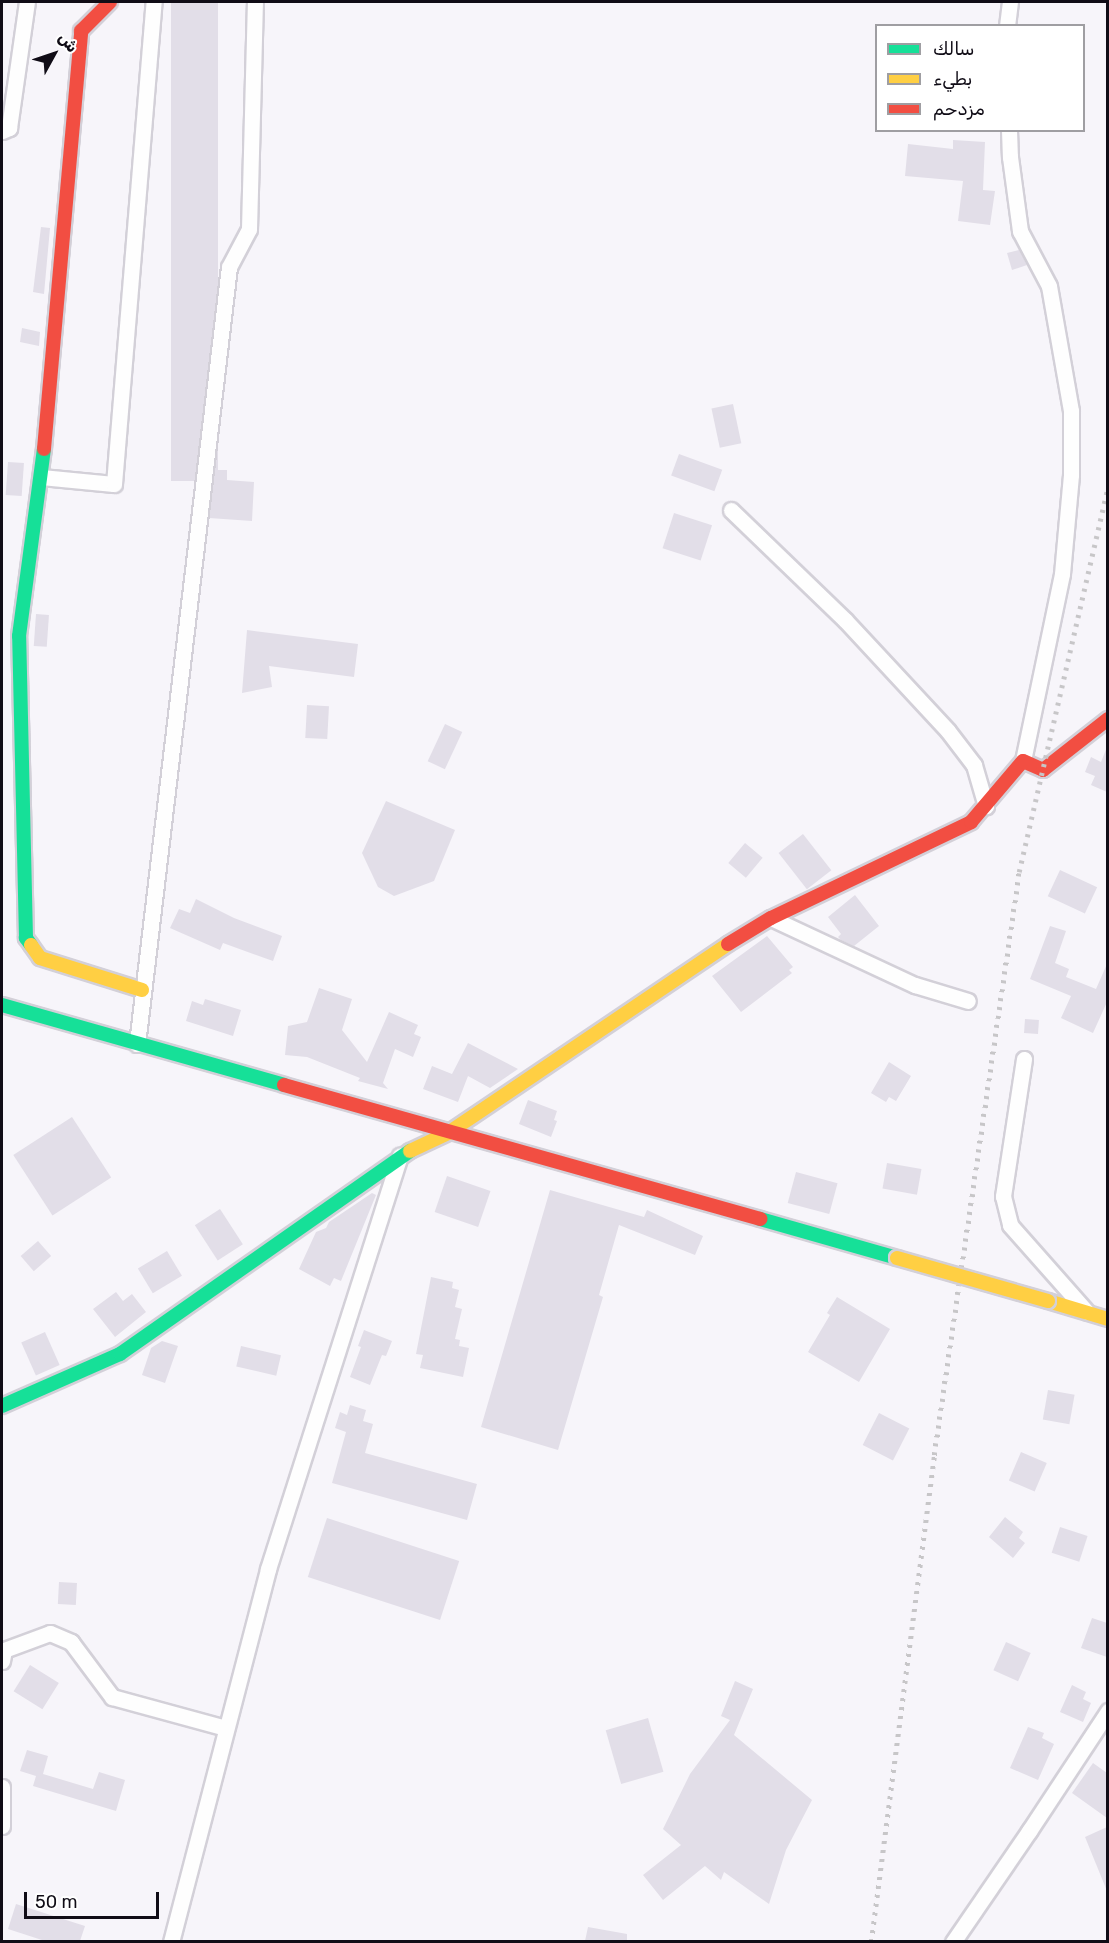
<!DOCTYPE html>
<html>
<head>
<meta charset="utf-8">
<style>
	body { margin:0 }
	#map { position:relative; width:1109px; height:1943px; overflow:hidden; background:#f7f5fa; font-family:Rubik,"Noto Sans Arabic",sans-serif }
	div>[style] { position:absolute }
	.building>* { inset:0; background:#e2dee8; transform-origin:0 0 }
	.roads { filter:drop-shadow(2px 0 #d3d0d8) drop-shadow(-2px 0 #d3d0d8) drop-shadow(0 2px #d3d0d8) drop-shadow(0 -2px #d3d0d8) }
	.street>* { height:15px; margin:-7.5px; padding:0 7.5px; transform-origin:7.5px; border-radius:7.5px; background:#fefefe }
	.fast>* { height:14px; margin:-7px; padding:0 7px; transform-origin:7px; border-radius:7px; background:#16e098 }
	.slow>* { height:14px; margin:-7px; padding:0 7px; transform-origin:7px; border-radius:7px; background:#ffcf43 }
	.jam>* { height:14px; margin:-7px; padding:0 7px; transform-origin:7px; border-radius:7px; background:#f24e42 }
	.rail>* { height:4.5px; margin-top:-2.25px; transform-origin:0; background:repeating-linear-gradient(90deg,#c7c6c8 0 3px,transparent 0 9px) }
	.bridges { filter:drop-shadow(2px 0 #d3d0d8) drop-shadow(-2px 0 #d3d0d8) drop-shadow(0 2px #d3d0d8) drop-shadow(0 -2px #d3d0d8) }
	.slow-bridge>* { height:14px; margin:-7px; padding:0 7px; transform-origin:7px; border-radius:7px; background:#ffcf43 }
	span { translate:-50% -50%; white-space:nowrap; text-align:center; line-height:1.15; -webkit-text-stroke:4.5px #fff; paint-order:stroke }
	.frame { position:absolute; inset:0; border:3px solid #100c16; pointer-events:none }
	.legend { position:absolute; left:875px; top:24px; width:210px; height:108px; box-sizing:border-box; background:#fff; border:2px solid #9f9ea2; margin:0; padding:8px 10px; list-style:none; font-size:18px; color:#100c16 }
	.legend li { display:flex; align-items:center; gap:12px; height:30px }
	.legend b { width:30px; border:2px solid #9f9ea2 }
	.north { position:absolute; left:24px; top:24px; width:60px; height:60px; -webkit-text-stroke:4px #fff; paint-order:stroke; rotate:50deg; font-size:16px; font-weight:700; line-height:24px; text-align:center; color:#100c16 }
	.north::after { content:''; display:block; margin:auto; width:21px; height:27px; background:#100c16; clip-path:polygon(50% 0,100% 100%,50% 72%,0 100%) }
	.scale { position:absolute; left:24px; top:1892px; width:135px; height:27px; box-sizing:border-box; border:3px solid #100c16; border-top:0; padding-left:8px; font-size:18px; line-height:21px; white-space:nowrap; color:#100c16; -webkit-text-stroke:4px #fff; paint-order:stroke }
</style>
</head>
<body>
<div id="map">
	<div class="building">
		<i style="left:171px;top:2px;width:47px;height:479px"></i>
		<i style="clip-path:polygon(953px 140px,985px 142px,983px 190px,995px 191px,990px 225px,958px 221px,963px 181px,905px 176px,908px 144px,953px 149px)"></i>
		<i style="clip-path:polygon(41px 227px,50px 228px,44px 294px,33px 292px)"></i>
		<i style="clip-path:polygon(1019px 250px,1027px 265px,1012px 270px,1007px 253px)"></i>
		<i style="clip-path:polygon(22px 328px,40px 332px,39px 346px,20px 342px)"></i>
		<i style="left:733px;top:404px;width:40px;height:22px;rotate:78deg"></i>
		<i style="left:679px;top:454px;width:46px;height:23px;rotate:20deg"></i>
		<i style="left:8px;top:462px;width:16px;height:33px;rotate:4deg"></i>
		<i style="clip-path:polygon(215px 470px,227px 470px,227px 480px,254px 482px,252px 521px,209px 518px)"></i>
		<i style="left:674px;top:513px;width:40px;height:37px;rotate:18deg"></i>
		<i style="left:36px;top:614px;width:13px;height:32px;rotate:4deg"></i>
		<i style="clip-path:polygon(247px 630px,358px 644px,354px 677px,269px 666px,272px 687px,242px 693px)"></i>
		<i style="left:307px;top:705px;width:22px;height:33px;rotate:3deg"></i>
		<i style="left:445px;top:724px;width:19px;height:41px;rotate:25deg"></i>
		<i style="clip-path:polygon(1107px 747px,1107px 792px,1091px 785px,1095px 776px,1085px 772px,1091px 757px,1101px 762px)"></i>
		<i style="clip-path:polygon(386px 801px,455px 830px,434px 881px,394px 896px,378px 887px,362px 853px)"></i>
		<i style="left:803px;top:834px;width:46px;height:31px;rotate:52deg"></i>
		<i style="left:745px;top:843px;width:23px;height:26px;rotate:40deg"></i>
		<i style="left:1060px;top:870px;width:41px;height:29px;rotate:25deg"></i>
		<i style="clip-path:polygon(855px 895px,879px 926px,854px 946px,841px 940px,838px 937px,841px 934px,828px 917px)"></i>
		<i style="clip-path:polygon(196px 899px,234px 918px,282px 936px,273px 961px,223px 943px,220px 950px,170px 928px,179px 909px,190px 913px)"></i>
		<i style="clip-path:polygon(1050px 926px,1066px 931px,1055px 963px,1069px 969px,1066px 977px,1096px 989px,1107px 964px,1107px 1002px,1093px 1033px,1061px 1018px,1071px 996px,1030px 979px)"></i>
		<i style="clip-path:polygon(767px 936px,793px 967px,789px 970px,792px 973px,741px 1012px,712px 976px)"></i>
		<i style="clip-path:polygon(319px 988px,352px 999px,342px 1030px,367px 1062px,389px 1012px,418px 1025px,414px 1034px,421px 1037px,413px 1057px,395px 1049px,383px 1083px,388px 1089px,358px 1081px,360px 1078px,307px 1057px,285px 1055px,288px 1026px,307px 1022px)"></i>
		<i style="clip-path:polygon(205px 999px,241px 1010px,233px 1036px,186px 1021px,192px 1001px,203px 1005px)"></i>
		<i style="left:1025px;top:1019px;width:14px;height:14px;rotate:4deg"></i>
		<i style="clip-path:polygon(468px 1043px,518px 1069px,490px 1088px,468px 1076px,458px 1102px,423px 1089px,432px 1066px,452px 1074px)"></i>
		<i style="clip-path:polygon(889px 1062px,911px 1076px,896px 1101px,889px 1097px,886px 1102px,871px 1093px)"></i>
		<i style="clip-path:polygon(528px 1100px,557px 1111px,554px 1120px,557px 1121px,551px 1137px,519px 1124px)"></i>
		<i style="left:72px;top:1117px;width:72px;height:70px;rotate:57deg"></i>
		<i style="left:887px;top:1163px;width:35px;height:26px;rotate:10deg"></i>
		<i style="left:796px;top:1172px;width:43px;height:32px;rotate:15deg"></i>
		<i style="left:447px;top:1176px;width:46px;height:38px;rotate:19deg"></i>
		<i style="clip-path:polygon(550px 1190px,644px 1217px,647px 1210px,703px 1236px,695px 1255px,619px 1225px,599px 1295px,603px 1297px,558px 1450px,481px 1427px)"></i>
		<i style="clip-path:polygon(372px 1193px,376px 1195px,341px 1281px,334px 1278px,330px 1286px,299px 1269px,316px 1232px,326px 1228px,329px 1222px)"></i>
		<i style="left:220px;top:1209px;width:42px;height:30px;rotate:57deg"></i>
		<i style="left:38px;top:1241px;width:20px;height:23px;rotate:49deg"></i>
		<i style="left:167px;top:1251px;width:29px;height:34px;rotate:59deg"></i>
		<i style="clip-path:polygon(431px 1277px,453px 1282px,452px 1288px,459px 1290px,455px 1307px,462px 1309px,455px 1339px,460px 1340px,459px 1346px,469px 1348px,463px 1377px,420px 1368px,423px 1355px,416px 1354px)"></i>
		<i style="clip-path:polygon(116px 1292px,123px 1301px,132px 1294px,146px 1312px,115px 1337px,93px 1309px)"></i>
		<i style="clip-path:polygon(837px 1297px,890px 1329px,859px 1382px,808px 1352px,830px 1315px,827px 1313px)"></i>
		<i style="clip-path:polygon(364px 1330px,392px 1341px,386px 1356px,382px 1355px,370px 1385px,350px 1377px,361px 1347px,358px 1346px)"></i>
		<i style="left:45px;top:1332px;width:36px;height:26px;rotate:66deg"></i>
		<i style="clip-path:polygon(162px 1341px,178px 1346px,165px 1383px,142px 1375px,151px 1348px)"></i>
		<i style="left:241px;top:1346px;width:41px;height:21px;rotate:13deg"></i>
		<i style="left:1048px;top:1390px;width:27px;height:30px;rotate:10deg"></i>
		<i style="clip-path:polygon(350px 1405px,366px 1410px,363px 1421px,373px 1424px,365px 1453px,477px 1484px,467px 1520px,332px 1483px,346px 1432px,335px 1428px,340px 1412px,347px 1415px)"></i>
		<i style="left:879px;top:1413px;width:34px;height:36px;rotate:27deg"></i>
		<i style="left:1021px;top:1452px;width:28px;height:31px;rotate:23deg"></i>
		<i style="clip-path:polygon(1005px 1517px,1023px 1532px,1019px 1538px,1025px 1543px,1013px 1558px,989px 1537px)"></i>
		<i style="left:327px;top:1518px;width:139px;height:62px;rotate:18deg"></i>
		<i style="left:1060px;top:1527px;width:29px;height:27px;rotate:18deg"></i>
		<i style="left:59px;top:1582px;width:18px;height:22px;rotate:3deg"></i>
		<i style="clip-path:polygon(1092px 1618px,1107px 1623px,1107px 1657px,1081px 1648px)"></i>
		<i style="left:1006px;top:1642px;width:27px;height:31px;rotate:24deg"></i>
		<i style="left:30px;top:1665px;width:34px;height:31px;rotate:32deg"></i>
		<i style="clip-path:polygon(735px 1681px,753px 1689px,734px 1735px,812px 1800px,786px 1850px,769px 1904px,724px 1872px,721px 1880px,705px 1866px,663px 1900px,643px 1875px,681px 1845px,663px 1829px,690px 1774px,730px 1720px,721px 1716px)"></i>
		<i style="clip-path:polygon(1072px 1685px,1086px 1692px,1083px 1699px,1091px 1703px,1083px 1722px,1060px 1712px)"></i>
		<i style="left:648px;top:1718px;width:56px;height:44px;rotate:74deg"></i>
		<i style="clip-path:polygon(1028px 1727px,1044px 1733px,1042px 1738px,1054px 1744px,1038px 1780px,1010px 1768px)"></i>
		<i style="clip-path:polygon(27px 1750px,48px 1756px,43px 1774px,93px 1789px,99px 1772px,125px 1780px,116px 1811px,33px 1786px,36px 1776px,20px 1771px)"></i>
		<i style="clip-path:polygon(1093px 1763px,1107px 1773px,1107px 1818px,1072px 1793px)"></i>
		<i style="clip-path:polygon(1107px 1827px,1107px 1891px,1085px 1837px)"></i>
		<i style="clip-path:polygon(16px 1904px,85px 1926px,80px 1941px,45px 1941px,8px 1929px)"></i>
		<i style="clip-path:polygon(588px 1927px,627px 1934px,627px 1941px,585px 1941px)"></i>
	</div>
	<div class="roads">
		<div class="street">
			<i style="left:1007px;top:26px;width:24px;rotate:-83deg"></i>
			<i style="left:1009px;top:130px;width:27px;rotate:88deg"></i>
			<i style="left:1010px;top:157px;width:75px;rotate:82.3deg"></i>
			<i style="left:1020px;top:231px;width:62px;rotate:62.2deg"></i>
			<i style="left:1049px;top:286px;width:127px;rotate:80deg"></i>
			<i style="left:1071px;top:411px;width:64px;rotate:90deg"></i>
			<i style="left:1071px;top:475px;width:99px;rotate:95.2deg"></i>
			<i style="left:1062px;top:574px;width:191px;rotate:101.8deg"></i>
			<i style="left:2px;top:131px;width:8px;rotate:-23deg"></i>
			<i style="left:9px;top:128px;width:127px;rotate:-81.9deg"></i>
			<i style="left:41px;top:477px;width:73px;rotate:5.5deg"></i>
			<i style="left:114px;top:484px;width:484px;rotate:-85.3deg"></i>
			<i style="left:731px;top:510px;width:158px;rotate:44deg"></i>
			<i style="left:845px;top:620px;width:151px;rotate:47.1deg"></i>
			<i style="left:948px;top:731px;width:43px;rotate:52.6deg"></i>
			<i style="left:974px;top:765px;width:43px;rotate:73.7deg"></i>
			<i style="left:771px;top:918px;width:159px;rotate:25deg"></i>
			<i style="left:915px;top:985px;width:55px;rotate:16.8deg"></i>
			<i style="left:137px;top:1044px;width:782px;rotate:-83.25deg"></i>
			<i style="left:229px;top:267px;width:43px;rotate:-62.2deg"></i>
			<i style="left:249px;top:229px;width:227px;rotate:-88.5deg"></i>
			<i style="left:1024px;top:1059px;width:139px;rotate:98.7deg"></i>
			<i style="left:1003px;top:1196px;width:30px;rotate:76deg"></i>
			<i style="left:1010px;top:1225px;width:116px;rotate:48.5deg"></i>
			<i style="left:2px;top:1661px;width:11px;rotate:-80deg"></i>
			<i style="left:4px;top:1650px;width:49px;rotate:-20.3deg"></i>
			<i style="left:50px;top:1633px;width:23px;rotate:23deg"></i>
			<i style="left:71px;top:1642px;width:69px;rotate:53.3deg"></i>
			<i style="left:112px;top:1697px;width:118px;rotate:15.2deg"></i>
			<i style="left:2px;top:1787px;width:39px;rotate:90deg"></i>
			<i style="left:171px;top:1942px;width:385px;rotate:-75.4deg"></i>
			<i style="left:268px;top:1569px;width:434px;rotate:-72.3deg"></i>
			<i style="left:953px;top:1942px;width:135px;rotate:-55.6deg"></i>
			<i style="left:1029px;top:1831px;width:144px;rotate:-56.6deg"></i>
		</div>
		<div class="fast">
			<i style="left:31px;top:945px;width:9px;rotate:-126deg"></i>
			<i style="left:26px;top:938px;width:302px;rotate:-91.3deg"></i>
			<i style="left:19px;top:636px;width:189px;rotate:-82.4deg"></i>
			<i style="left:2px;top:1005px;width:293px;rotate:15.8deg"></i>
			<i style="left:760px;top:1219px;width:142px;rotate:15.9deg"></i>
			<i style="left:2px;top:1406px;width:129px;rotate:-23.8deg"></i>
			<i style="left:120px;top:1354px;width:354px;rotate:-35deg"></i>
		</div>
		<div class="slow">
			<i style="left:31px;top:945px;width:16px;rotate:55deg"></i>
			<i style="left:40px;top:958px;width:107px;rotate:17.4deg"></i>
			<i style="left:410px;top:1151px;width:42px;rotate:-25.3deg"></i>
			<i style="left:448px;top:1133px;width:338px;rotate:-34deg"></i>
			<i style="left:1048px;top:1301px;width:63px;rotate:16.7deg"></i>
		</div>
		<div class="jam">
			<i style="left:44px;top:449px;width:420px;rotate:-84.9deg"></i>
			<i style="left:81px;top:31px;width:41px;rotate:-45deg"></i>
			<i style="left:728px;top:944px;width:50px;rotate:-31.2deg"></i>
			<i style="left:771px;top:918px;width:222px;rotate:-25.6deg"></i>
			<i style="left:971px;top:822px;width:80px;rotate:-49.6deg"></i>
			<i style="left:1023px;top:761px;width:22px;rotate:24deg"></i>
			<i style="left:1043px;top:770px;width:83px;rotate:-38.1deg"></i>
			<i style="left:284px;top:1085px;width:495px;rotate:15.7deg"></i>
		</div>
	</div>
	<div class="rail">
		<i style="left:871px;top:1942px;width:491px;rotate:-82.6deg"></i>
		<i style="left:934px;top:1455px;width:589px;rotate:-81.7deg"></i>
		<i style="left:1019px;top:872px;width:394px;rotate:-77deg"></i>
	</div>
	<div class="bridges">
		<div class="slow-bridge">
			<i style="left:897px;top:1258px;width:157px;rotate:15.9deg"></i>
		</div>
	</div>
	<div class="frame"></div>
	<ul class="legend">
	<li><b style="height:8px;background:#16e098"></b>سالك</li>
	<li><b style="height:8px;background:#ffcf43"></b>بطيء</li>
	<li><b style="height:8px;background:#f24e42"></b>مزدحم</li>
	</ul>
	<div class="north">ش</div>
	<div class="scale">50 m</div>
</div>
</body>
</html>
